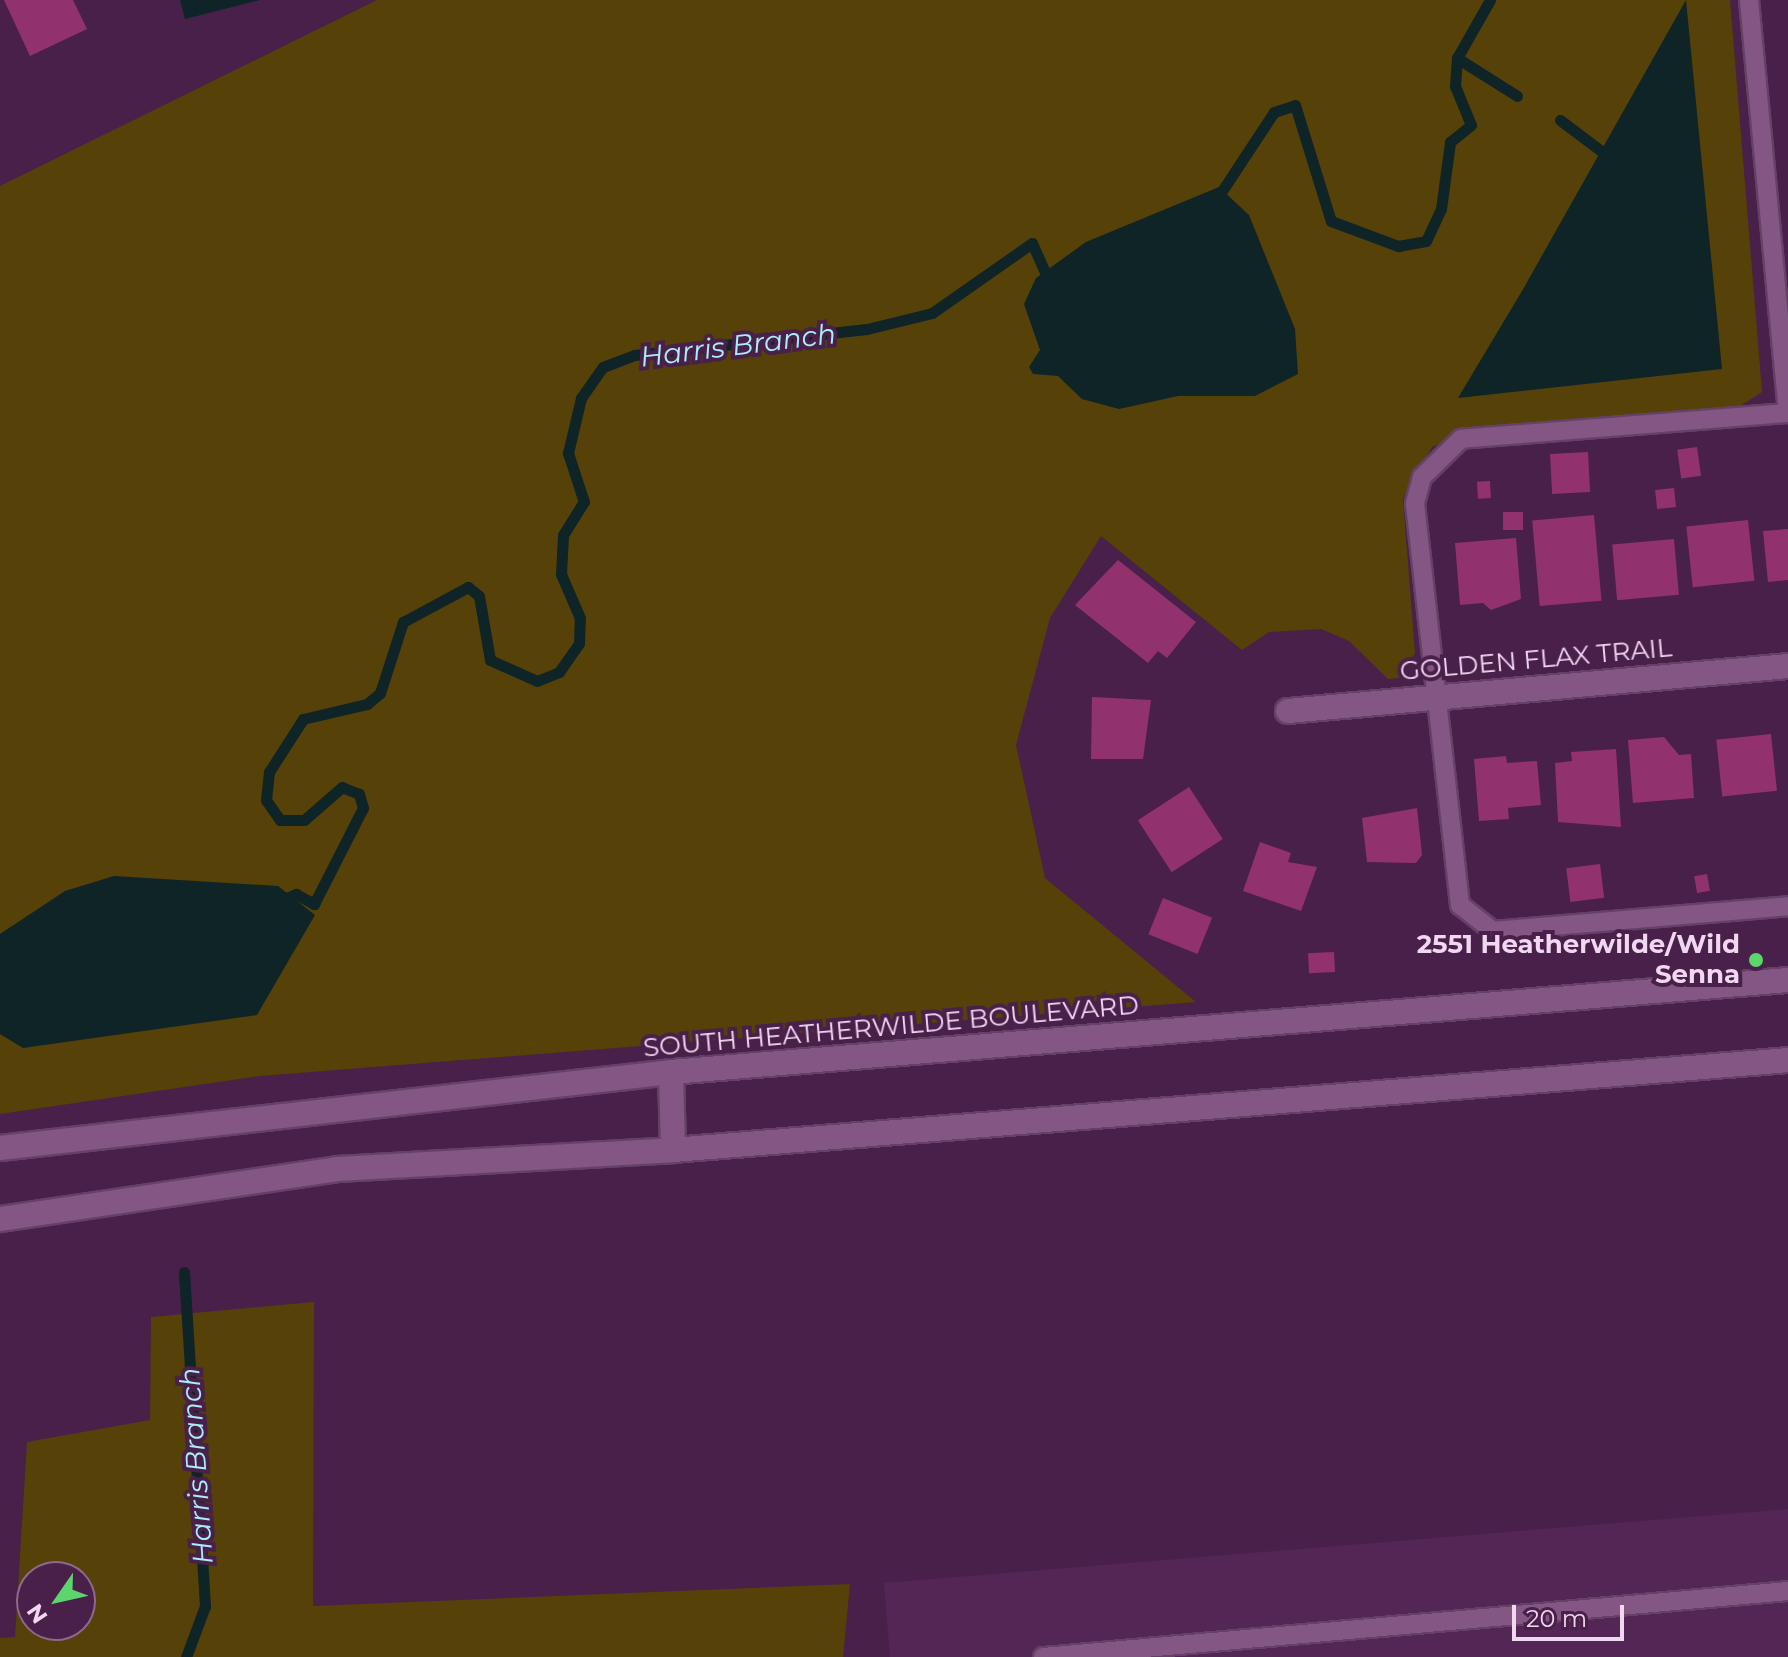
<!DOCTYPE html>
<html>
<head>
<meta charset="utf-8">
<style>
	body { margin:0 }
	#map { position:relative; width:1788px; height:1657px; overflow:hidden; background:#49204a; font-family:Montserrat,sans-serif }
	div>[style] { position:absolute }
	.built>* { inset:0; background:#542656 }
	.green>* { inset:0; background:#564108 }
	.water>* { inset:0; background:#0e2427 }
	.stream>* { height:11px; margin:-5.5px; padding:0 5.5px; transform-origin:5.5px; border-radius:5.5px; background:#0e2427 }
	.building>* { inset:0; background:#91326c; transform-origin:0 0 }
	.roads { filter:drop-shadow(2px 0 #654166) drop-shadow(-2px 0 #654166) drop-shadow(0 2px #654166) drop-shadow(0 -2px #654166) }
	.lane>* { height:18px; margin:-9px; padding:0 9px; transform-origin:9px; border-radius:9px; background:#835683 }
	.street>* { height:24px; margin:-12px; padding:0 12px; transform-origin:12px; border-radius:12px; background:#835683 }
	.secondary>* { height:24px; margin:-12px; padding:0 12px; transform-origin:12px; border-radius:12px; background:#835683 }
	.dots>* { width:22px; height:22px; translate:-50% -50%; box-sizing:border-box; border:4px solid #49204a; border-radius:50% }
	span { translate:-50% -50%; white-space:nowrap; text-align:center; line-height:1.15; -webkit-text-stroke:8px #49204a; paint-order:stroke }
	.street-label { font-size:26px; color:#f1d7f1 }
	.poi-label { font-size:26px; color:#f1d7f1; font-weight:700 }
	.right { translate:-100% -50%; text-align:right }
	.water-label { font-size:28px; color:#a9edf6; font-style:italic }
	.north { position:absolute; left:16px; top:1561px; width:80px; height:80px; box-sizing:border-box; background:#49204a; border:2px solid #8c698d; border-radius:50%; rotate:236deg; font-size:22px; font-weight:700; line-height:32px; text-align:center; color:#f1d7f1 }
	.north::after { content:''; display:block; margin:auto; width:28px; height:36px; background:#5cd56d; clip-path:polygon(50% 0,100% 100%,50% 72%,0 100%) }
	.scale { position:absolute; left:1512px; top:1605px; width:112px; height:36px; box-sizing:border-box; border:4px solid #f1d7f1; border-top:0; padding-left:10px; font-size:24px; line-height:28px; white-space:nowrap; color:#f1d7f1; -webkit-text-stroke:6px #49204a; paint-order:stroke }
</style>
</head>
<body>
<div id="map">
	<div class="built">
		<i style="clip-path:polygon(1788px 1509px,1788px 1657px,890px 1657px,884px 1583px)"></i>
	</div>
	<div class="green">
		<i style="clip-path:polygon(377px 0,1730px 0,1762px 392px,1740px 406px,1487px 426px,1432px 447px,1403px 499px,1415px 653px,1399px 678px,1388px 679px,1349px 641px,1321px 629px,1269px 632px,1242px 650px,1101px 536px,1050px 618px,1016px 745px,1045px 878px,1196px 1002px,260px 1076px,0 1114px,0 186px)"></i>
		<i style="clip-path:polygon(evenodd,314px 1302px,313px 1606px,850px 1584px,843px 1657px,0 1657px,0 1638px,15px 1637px,27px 1442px,150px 1420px,151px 1317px,314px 1302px,32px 1577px,80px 1577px,80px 1625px,32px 1625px,32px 1577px)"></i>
	</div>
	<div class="water">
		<i style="clip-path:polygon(180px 0,260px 0,185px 19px)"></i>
		<i style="clip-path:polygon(1686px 0,1722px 369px,1458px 398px,1522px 291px)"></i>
		<i style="clip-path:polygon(1219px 187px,1249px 215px,1295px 329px,1298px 374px,1255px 396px,1178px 396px,1119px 409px,1082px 399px,1058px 376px,1033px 374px,1029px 367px,1040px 350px,1024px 304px,1036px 278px,1086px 242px)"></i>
		<i style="clip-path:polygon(114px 876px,278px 886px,315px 915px,257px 1015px,23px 1048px,0 1034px,0 934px,65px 891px)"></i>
	</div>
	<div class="stream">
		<i style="left:1457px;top:58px;width:71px;rotate:32.3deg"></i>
		<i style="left:1560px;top:120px;width:66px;rotate:37deg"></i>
		<i style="left:1216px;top:200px;width:105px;rotate:-56.6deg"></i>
		<i style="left:1274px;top:112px;width:22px;rotate:-18deg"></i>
		<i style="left:1295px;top:105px;width:121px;rotate:72.8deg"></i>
		<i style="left:1331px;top:221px;width:72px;rotate:20.5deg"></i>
		<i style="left:1398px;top:246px;width:28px;rotate:-10deg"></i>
		<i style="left:1426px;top:241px;width:35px;rotate:-65deg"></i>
		<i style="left:1441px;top:209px;width:68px;rotate:-82.3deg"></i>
		<i style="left:1450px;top:142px;width:27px;rotate:-39deg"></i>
		<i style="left:1471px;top:125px;width:42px;rotate:-112.3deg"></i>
		<i style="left:1455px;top:86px;width:28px;rotate:-86deg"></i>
		<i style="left:1457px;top:58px;width:67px;rotate:-60.4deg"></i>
		<i style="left:277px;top:902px;width:21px;rotate:-23deg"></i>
		<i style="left:296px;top:894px;width:21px;rotate:29deg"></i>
		<i style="left:314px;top:904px;width:108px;rotate:-63deg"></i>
		<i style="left:363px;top:808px;width:15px;rotate:-106deg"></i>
		<i style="left:359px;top:794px;width:18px;rotate:-158deg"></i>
		<i style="left:342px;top:787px;width:50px;rotate:139deg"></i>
		<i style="left:304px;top:820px;width:24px;rotate:180deg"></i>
		<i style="left:280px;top:820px;width:24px;rotate:-125deg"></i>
		<i style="left:266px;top:800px;width:28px;rotate:-84deg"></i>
		<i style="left:269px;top:772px;width:63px;rotate:-57.3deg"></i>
		<i style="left:303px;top:719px;width:66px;rotate:-13.2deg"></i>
		<i style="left:367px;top:704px;width:17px;rotate:-40deg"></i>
		<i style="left:380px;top:693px;width:75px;rotate:-72.1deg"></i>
		<i style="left:403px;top:622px;width:74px;rotate:-28.3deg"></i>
		<i style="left:468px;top:587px;width:14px;rotate:39deg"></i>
		<i style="left:479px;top:596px;width:65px;rotate:80.2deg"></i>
		<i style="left:490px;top:660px;width:51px;rotate:24.1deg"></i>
		<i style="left:537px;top:681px;width:24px;rotate:-22deg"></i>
		<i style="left:559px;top:672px;width:35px;rotate:-55deg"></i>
		<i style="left:579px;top:643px;width:25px;rotate:-88deg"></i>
		<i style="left:580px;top:618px;width:48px;rotate:-113.4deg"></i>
		<i style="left:561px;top:574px;width:39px;rotate:-87deg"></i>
		<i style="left:563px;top:535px;width:39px;rotate:-58deg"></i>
		<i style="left:584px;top:502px;width:52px;rotate:-108.1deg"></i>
		<i style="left:568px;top:453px;width:57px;rotate:-76.7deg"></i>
		<i style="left:581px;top:398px;width:38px;rotate:-55deg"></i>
		<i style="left:603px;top:367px;width:34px;rotate:-21deg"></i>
		<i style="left:635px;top:355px;width:233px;rotate:-6.4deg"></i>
		<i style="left:867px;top:329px;width:67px;rotate:-13.8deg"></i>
		<i style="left:932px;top:313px;width:122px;rotate:-35deg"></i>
		<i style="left:1032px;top:243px;width:32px;rotate:66deg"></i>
		<i style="left:1045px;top:272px;width:14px;rotate:17deg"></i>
		<i style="left:184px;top:1272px;width:335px;rotate:86.4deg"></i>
		<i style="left:205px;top:1606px;width:54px;rotate:110.4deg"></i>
	</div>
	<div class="building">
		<i style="clip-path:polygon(4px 0,73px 0,87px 29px,30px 56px)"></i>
		<i style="left:1697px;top:447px;width:29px;height:20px;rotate:82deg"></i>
		<i style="left:1588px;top:452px;width:40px;height:38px;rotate:87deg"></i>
		<i style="left:1490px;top:481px;width:17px;height:13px;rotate:87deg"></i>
		<i style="left:1674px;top:488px;width:19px;height:19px;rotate:84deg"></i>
		<i style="left:1523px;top:512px;width:18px;height:20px;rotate:90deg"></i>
		<i style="left:1594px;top:515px;width:86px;height:62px;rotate:85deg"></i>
		<i style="left:1748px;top:520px;width:61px;height:62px;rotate:84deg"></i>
		<i style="clip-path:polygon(1788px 529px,1788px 580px,1768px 582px,1763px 531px)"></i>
		<i style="clip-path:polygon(1516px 538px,1521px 599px,1491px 610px,1483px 603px,1460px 605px,1455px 543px)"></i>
		<i style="left:1674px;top:539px;width:56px;height:62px;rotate:85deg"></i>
		<i style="clip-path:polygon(1118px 560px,1196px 622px,1167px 658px,1158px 651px,1148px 663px,1075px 605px)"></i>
		<i style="clip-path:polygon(1092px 697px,1151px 700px,1143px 759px,1091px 759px)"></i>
		<i style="left:1771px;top:734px;width:57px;height:55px;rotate:84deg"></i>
		<i style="clip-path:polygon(1664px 737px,1679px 755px,1691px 754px,1694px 798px,1633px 803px,1628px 740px)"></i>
		<i style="clip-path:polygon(1616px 749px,1621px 827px,1558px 822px,1555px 763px,1572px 761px,1571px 752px)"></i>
		<i style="clip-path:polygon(1506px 756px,1507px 763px,1537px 761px,1541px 805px,1508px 808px,1509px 819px,1479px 821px,1474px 759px)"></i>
		<i style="left:1189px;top:787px;width:62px;height:61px;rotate:57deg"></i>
		<i style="clip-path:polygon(1417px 808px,1422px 855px,1416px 863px,1367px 862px,1362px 818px)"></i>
		<i style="clip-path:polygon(1260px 842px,1291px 853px,1288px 862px,1317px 867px,1301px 911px,1243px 891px)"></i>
		<i style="left:1600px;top:864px;width:34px;height:34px;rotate:83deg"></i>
		<i style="left:1707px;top:874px;width:17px;height:13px;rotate:80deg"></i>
		<i style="left:1163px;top:898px;width:53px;height:39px;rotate:22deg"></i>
		<i style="left:1334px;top:952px;width:20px;height:26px;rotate:87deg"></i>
	</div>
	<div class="roads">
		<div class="lane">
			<i style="left:1749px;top:0;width:415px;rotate:84.6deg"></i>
			<i style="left:1788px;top:413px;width:328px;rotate:175.5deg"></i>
			<i style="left:1461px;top:439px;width:54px;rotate:135.7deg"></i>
			<i style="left:1422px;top:477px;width:28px;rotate:105deg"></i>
			<i style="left:1415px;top:504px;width:404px;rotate:83.6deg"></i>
			<i style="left:1460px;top:905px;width:42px;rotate:38.2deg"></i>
			<i style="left:1493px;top:931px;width:296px;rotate:-4.8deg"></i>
			<i style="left:1043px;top:1657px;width:748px;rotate:-5.06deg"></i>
		</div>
		<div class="street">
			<i style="left:1288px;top:711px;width:502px;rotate:-5.14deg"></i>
		</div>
		<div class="secondary">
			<i style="left:671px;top:1072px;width:78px;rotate:88.5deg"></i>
			<i style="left:0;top:1148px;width:675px;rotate:-6.46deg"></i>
			<i style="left:671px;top:1072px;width:1121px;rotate:-4.71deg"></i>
			<i style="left:0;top:1219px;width:341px;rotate:-8.4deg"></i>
			<i style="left:337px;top:1169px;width:337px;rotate:-3.2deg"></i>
			<i style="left:673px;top:1150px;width:1119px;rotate:-4.61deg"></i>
		</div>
	</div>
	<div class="dots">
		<i style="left:1756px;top:960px;background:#5cd56d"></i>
	</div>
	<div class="street-label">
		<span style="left:1536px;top:660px;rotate:-5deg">GOLDEN FLAX TRAIL</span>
		<span style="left:891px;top:1027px;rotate:-5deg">SOUTH HEATHERWILDE BOULEVARD</span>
	</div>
	<div class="poi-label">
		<span class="right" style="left:1740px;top:960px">2551 Heatherwilde/Wild<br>Senna</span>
	</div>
	<div class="water-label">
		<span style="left:738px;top:345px;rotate:-7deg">Harris Branch</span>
		<span style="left:196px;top:1466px;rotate:-94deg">Harris Branch</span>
	</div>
	<div class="north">N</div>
	<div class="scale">20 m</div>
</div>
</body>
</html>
